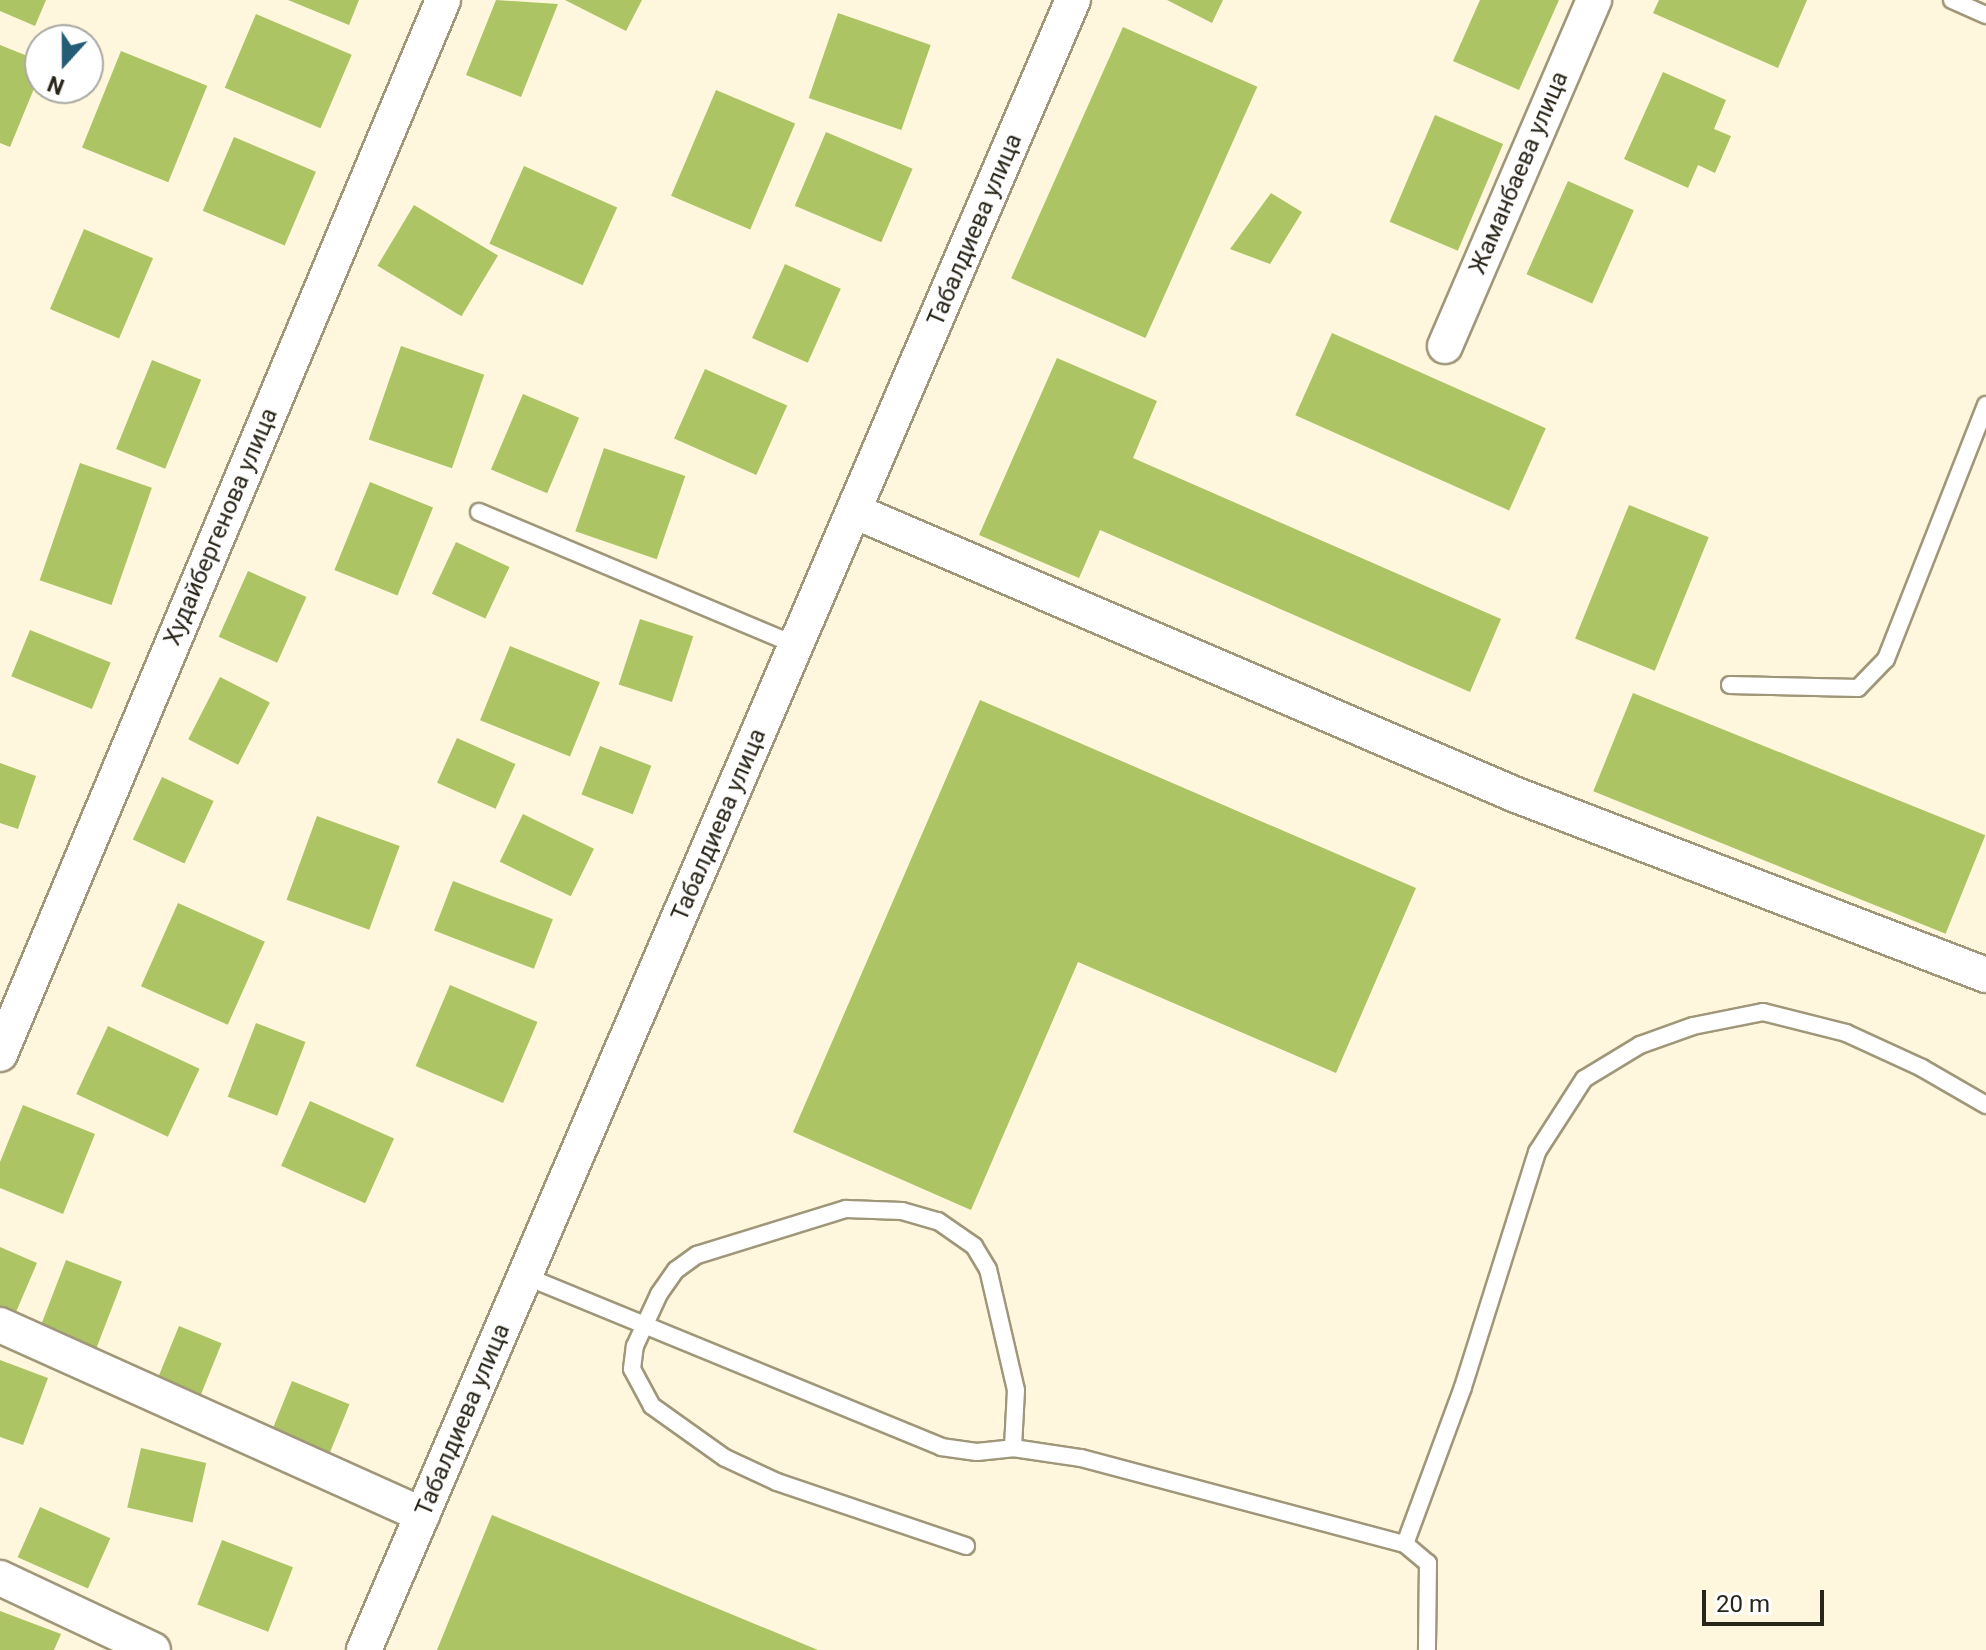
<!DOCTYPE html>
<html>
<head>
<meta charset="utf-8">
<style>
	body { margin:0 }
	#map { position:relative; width:1986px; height:1650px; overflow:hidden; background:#fef6dd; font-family:Roboto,sans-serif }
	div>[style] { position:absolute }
	.building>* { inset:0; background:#adc465; transform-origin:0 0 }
	.roads { filter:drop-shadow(2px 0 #a0977a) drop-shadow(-2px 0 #a0977a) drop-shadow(0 2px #a0977a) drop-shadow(0 -2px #a0977a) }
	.service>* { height:16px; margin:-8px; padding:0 8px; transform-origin:8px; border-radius:8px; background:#fff }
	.minor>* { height:34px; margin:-17px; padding:0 17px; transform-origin:17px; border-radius:17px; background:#fff }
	span { translate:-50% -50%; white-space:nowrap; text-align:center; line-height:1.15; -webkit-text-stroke:8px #fff; paint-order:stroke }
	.street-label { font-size:24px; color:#292519 }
	.north { position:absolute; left:24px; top:24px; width:80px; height:80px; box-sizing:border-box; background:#fff; border:2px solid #a9a8a3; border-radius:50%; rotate:201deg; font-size:22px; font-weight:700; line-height:32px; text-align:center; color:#292519 }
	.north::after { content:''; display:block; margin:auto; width:28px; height:36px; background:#255d77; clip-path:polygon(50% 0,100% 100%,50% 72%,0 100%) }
	.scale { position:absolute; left:1702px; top:1590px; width:122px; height:36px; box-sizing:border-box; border:4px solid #292519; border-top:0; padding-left:10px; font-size:24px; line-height:28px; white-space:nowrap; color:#292519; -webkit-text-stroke:6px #fff; paint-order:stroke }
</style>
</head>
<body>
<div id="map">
	<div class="building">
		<i style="clip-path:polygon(0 0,46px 0,35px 26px,0 11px)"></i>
		<i style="clip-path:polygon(288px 0,359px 0,349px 25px)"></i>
		<i style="clip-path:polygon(496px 0,558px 4px,521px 97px,466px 75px)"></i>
		<i style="clip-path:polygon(565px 0,642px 0,626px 31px)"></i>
		<i style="clip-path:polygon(1167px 0,1223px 0,1212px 23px)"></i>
		<i style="clip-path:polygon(1480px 0,1559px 0,1519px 90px,1453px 61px)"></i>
		<i style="clip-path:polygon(1659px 0,1807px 0,1778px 68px,1653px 13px)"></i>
		<i style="left:838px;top:13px;width:98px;height:90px;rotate:19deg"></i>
		<i style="left:256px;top:14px;width:104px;height:80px;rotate:23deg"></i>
		<i style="left:1123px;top:27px;width:147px;height:275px;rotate:24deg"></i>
		<i style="clip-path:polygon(0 45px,40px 61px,40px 74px,10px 147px,0 143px)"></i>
		<i style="left:121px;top:51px;width:93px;height:104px;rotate:22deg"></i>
		<i style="clip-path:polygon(1663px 72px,1726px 100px,1714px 129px,1731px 136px,1715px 173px,1698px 165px,1688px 188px,1624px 159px)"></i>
		<i style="left:716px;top:90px;width:86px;height:115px;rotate:23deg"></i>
		<i style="left:1435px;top:115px;width:74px;height:116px;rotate:23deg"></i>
		<i style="left:826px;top:132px;width:94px;height:80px;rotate:23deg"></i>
		<i style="left:234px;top:137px;width:89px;height:80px;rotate:23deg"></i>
		<i style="left:524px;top:166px;width:102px;height:85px;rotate:24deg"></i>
		<i style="left:1568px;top:181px;width:72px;height:102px;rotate:24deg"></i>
		<i style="clip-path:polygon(1271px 193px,1302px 212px,1270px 264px,1230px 249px)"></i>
		<i style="left:414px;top:205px;width:98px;height:71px;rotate:31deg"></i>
		<i style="left:84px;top:229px;width:75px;height:87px;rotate:23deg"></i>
		<i style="left:785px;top:264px;width:61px;height:81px;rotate:24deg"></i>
		<i style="left:1332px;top:333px;width:234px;height:90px;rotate:24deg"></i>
		<i style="left:401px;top:346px;width:88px;height:99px;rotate:19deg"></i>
		<i style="clip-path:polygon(1057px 358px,1157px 401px,1133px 458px,1501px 619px,1470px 692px,1100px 530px,1079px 578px,979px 535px)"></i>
		<i style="left:152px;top:360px;width:53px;height:96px;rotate:22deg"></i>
		<i style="left:705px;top:369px;width:90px;height:76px;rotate:24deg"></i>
		<i style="left:523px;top:394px;width:61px;height:82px;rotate:23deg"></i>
		<i style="left:604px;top:448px;width:86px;height:88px;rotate:19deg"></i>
		<i style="left:80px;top:463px;width:76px;height:124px;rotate:19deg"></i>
		<i style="left:370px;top:482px;width:68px;height:95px;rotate:22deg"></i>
		<i style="left:1629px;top:505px;width:86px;height:144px;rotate:22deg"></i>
		<i style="left:456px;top:542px;width:59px;height:57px;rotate:25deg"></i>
		<i style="left:248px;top:571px;width:64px;height:72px;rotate:24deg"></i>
		<i style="left:640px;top:619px;width:56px;height:69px;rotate:18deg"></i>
		<i style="left:30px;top:630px;width:87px;height:50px;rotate:22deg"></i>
		<i style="left:510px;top:646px;width:97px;height:80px;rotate:22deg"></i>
		<i style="left:220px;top:677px;width:56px;height:70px;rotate:27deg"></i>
		<i style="left:1633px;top:693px;width:380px;height:106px;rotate:22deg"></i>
		<i style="clip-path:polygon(980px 700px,1416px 888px,1336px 1073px,1078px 962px,971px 1210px,793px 1132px)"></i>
		<i style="left:457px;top:738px;width:64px;height:49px;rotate:24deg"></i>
		<i style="left:600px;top:746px;width:55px;height:52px;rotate:21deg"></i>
		<i style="clip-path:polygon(0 763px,36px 776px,18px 829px,0 823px)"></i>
		<i style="left:162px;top:777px;width:57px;height:69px;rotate:25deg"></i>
		<i style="left:523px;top:814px;width:79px;height:53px;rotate:26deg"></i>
		<i style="left:317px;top:816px;width:88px;height:89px;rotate:20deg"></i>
		<i style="left:453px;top:881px;width:107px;height:53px;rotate:21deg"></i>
		<i style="left:178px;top:903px;width:95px;height:91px;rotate:24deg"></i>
		<i style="left:450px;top:985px;width:95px;height:88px;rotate:23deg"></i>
		<i style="left:256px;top:1023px;width:53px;height:79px;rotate:21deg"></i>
		<i style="left:108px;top:1026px;width:101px;height:75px;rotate:25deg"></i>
		<i style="left:310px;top:1101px;width:92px;height:71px;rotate:24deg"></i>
		<i style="clip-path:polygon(23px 1105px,95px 1134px,63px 1214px,0 1188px,0 1162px)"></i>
		<i style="clip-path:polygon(0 1247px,37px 1263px,13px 1319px,0 1314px)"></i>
		<i style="left:66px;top:1260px;width:60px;height:72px;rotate:21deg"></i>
		<i style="left:179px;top:1326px;width:46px;height:57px;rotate:22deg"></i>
		<i style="clip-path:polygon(0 1360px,48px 1378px,23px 1445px,0 1437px)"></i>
		<i style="left:292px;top:1381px;width:62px;height:57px;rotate:22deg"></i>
		<i style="left:141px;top:1448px;width:67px;height:61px;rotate:13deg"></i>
		<i style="left:40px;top:1507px;width:77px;height:55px;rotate:24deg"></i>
		<i style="clip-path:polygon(492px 1515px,818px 1650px,437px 1650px)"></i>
		<i style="left:222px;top:1540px;width:76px;height:69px;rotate:21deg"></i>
		<i style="clip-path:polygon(0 1611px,61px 1634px,54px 1650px,0 1650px)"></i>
	</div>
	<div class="roads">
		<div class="service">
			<i style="left:1952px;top:0;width:37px;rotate:24deg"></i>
			<i style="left:479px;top:512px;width:344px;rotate:22.8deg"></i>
			<i style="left:1730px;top:685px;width:128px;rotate:1.3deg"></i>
			<i style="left:1858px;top:688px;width:40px;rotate:-46deg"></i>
			<i style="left:1886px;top:659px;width:273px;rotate:-68.5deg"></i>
			<i style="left:525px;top:1276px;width:450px;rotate:22.3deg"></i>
			<i style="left:941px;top:1447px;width:36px;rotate:8deg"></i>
			<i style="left:977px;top:1452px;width:36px;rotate:-6deg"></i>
			<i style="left:1013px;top:1448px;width:69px;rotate:8.4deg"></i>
			<i style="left:1081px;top:1458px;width:335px;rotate:14.9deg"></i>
			<i style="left:1405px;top:1544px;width:30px;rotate:40deg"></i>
			<i style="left:1428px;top:1563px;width:87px;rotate:90.7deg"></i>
			<i style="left:1405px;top:1544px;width:167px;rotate:-69.7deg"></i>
			<i style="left:1463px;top:1387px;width:246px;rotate:-72.5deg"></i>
			<i style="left:1537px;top:1152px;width:87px;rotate:-57.2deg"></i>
			<i style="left:1584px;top:1079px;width:66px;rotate:-31.3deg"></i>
			<i style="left:1640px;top:1045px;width:56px;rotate:-19.7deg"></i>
			<i style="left:1693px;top:1026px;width:71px;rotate:-11.3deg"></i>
			<i style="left:1763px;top:1012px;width:86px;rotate:14.2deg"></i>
			<i style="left:1846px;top:1033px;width:84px;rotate:24.7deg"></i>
			<i style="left:1922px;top:1068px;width:74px;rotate:30deg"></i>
			<i style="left:966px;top:1546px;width:200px;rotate:-161.3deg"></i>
			<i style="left:777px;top:1482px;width:57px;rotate:-155.2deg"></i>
			<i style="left:725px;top:1458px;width:90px;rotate:-144.5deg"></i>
			<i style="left:652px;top:1406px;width:42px;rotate:-118.4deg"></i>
			<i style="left:632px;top:1369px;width:23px;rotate:-83deg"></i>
			<i style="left:635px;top:1346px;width:57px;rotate:-65.2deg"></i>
			<i style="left:659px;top:1294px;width:29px;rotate:-55deg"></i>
			<i style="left:676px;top:1270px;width:26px;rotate:-36deg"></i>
			<i style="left:697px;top:1255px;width:156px;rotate:-17.2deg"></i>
			<i style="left:846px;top:1209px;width:56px;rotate:2deg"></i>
			<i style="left:902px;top:1211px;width:37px;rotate:16deg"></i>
			<i style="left:938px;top:1221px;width:44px;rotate:34.8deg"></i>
			<i style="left:974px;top:1246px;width:27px;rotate:59deg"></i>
			<i style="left:988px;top:1269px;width:124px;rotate:77deg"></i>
			<i style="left:1016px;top:1390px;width:58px;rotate:93deg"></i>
		</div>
		<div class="minor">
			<i style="left:1445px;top:346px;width:377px;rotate:-66.7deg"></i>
			<i style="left:854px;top:511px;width:720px;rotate:23.22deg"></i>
			<i style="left:1516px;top:795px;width:503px;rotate:20.96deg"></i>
			<i style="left:0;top:1054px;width:1143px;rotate:-67.2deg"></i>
			<i style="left:0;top:1325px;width:463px;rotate:24.2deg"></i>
			<i style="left:0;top:1578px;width:169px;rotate:25.2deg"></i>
			<i style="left:364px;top:1650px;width:1796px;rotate:-66.75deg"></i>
		</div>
	</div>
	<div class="street-label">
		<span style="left:1519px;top:173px;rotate:-67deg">Жаманбаева улица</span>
		<span style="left:975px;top:230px;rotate:-67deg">Табалдиева улица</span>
		<span style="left:221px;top:527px;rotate:-67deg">Худайбергенова улица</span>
		<span style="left:719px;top:825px;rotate:-67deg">Табалдиева улица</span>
		<span style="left:463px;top:1420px;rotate:-67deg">Табалдиева улица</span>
	</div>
	<div class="north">N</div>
	<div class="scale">20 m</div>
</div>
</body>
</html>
